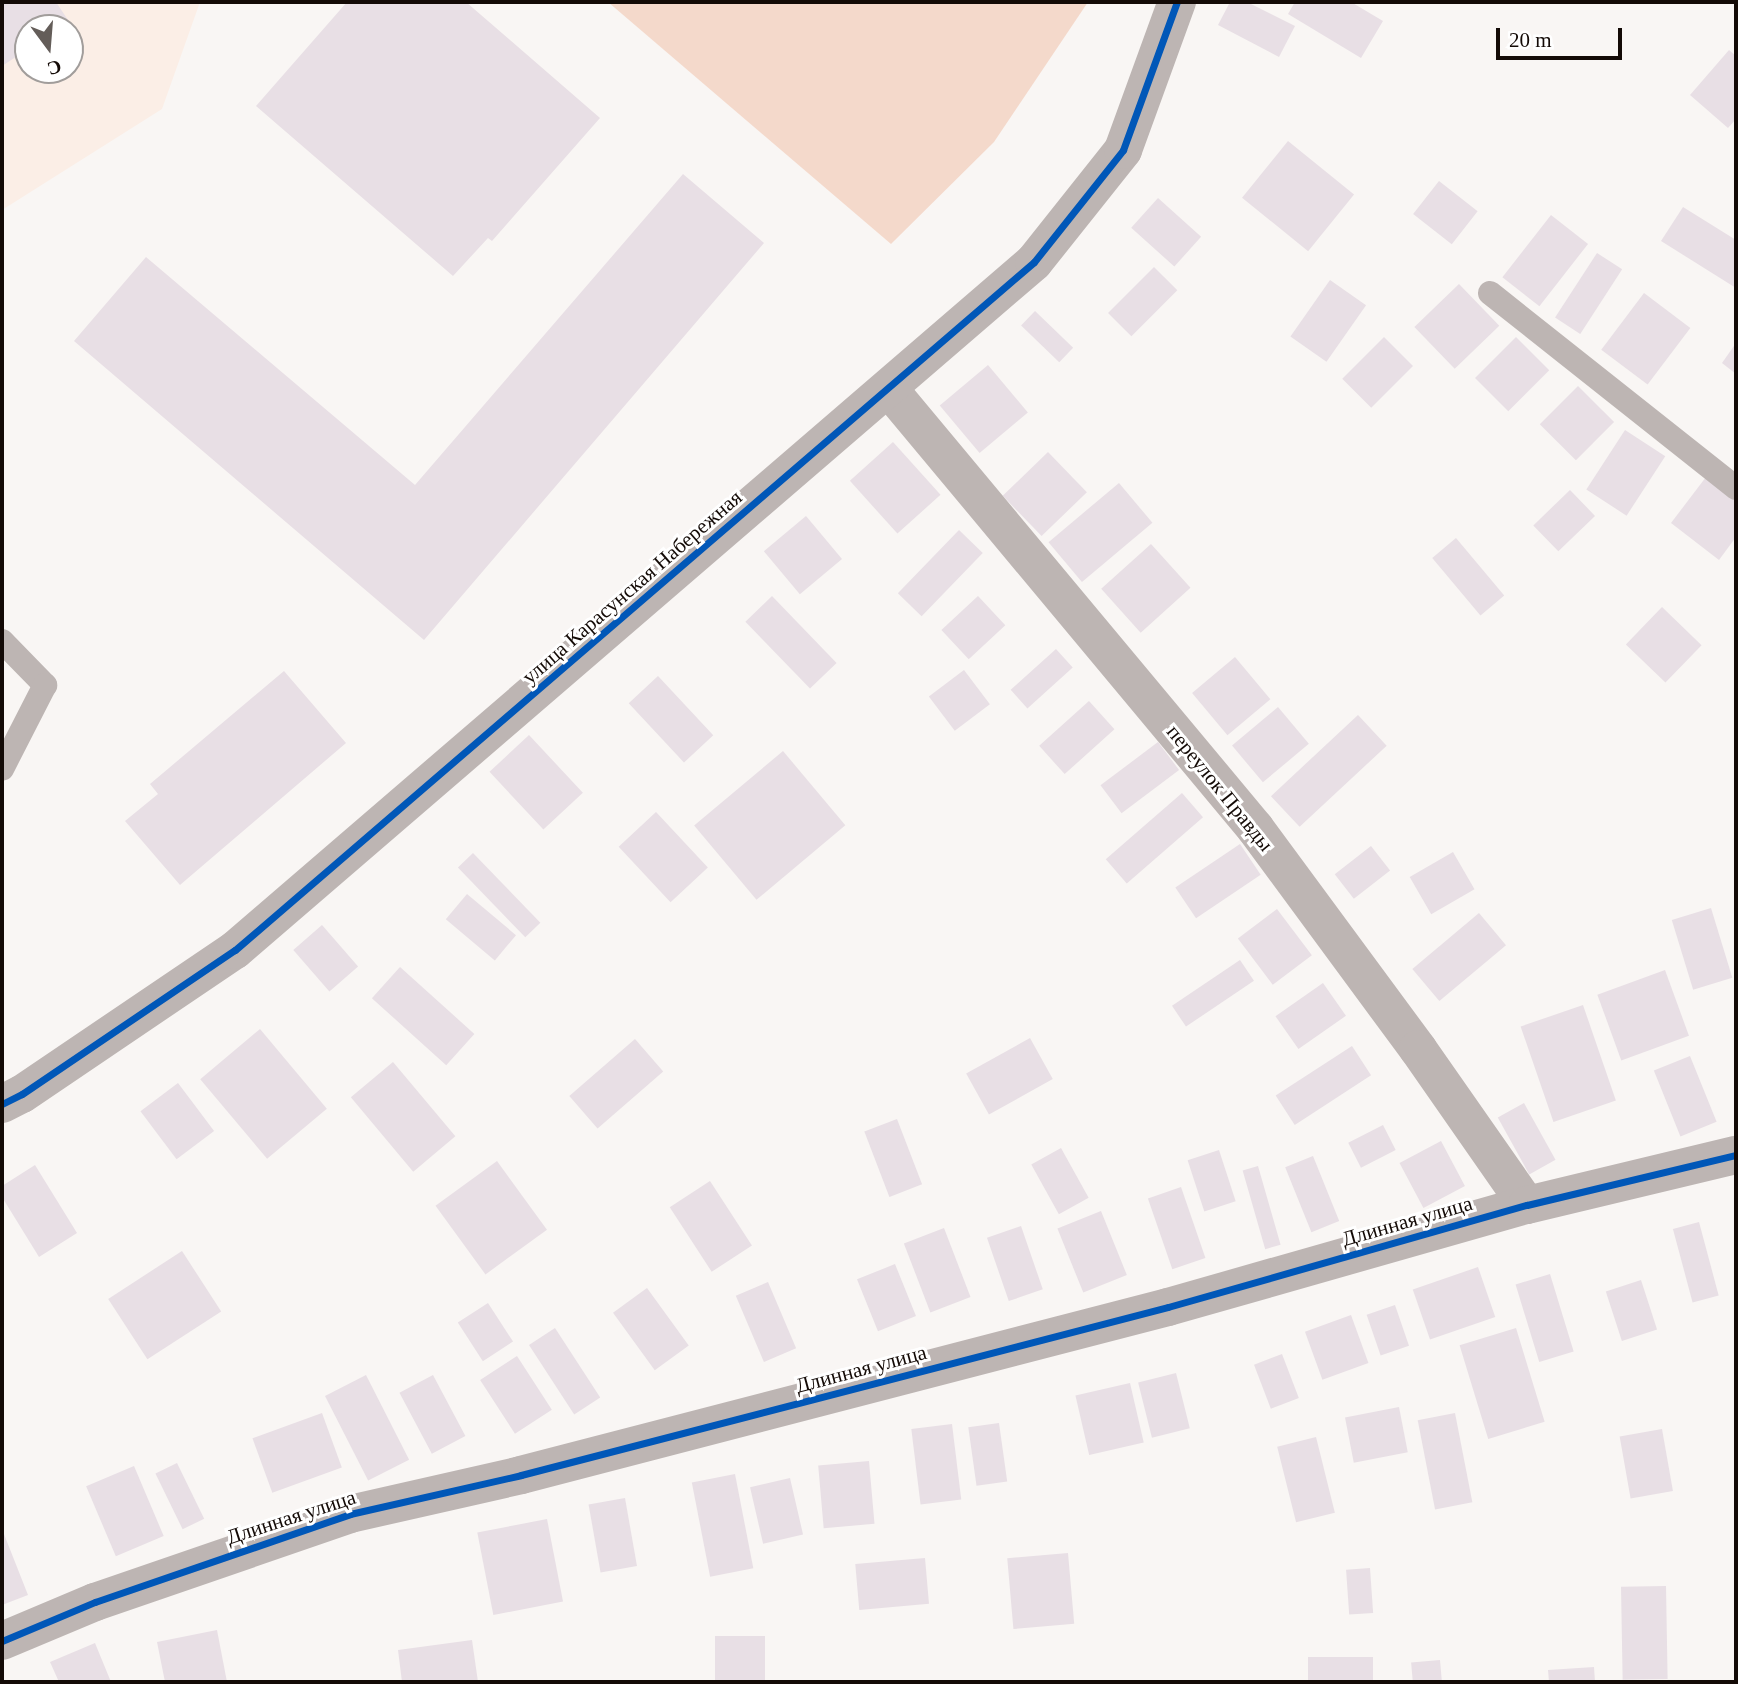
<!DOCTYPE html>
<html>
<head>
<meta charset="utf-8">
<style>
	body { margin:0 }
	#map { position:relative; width:1738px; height:1684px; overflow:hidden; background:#f9f6f4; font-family:Georgia,serif }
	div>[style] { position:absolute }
	.built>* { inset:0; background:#fbeee6 }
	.green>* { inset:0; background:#f4d9cb }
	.building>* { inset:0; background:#e8dfe5; transform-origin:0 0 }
	.lane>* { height:24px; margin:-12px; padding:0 12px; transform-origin:12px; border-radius:12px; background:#bdb5b3 }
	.street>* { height:38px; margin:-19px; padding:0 19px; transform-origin:19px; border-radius:19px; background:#bdb5b3 }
	.secondary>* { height:38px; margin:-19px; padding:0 19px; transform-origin:19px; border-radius:19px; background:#bdb5b3 }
	.cycleway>* { height:7px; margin:-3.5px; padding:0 3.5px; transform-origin:3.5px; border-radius:3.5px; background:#0057b8 }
	span { translate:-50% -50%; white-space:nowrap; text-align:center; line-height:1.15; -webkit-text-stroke:6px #fff; paint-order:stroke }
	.street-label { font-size:21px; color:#130a06 }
	.frame { position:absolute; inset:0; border:4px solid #130a06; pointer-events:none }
	.north { position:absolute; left:14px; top:14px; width:70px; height:70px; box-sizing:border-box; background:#fff; border:2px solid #a19d9b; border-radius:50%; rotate:164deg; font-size:19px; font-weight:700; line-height:28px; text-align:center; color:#130a06 }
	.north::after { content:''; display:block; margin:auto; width:24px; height:32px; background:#645d59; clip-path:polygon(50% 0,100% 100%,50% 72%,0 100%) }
	.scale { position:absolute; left:1496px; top:28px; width:126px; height:32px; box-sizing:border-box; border:4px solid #130a06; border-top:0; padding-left:9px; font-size:21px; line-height:24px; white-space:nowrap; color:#130a06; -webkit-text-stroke:5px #fff; paint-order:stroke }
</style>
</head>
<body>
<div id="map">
	<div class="built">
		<i style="clip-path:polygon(evenodd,2px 2px,200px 2px,162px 109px,2px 210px,2px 2px,28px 28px,70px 28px,70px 70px,28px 70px,28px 28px)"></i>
	</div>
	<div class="green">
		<i style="clip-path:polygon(608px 2px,1088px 2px,994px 142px,891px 244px)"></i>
	</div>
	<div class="building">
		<i style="clip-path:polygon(2px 2px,56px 2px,70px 23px,63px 28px,28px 28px,28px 49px,2px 66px)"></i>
		<i style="clip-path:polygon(347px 2px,466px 2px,600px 118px,492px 241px,488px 238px,453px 276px,256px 106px)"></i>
		<i style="clip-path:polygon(1230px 2px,1247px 2px,1295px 26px,1279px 57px,1218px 25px)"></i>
		<i style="clip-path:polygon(1295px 2px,1351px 2px,1383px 21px,1361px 58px,1288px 14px)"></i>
		<i style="clip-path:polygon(1729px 50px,1736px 56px,1736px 119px,1728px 128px,1690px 95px)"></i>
		<i style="left:1288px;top:141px;width:85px;height:73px;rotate:39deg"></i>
		<i style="clip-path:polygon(683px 174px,764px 243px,424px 640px,74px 341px,146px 257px,415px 485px)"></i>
		<i style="left:1439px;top:181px;width:49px;height:42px;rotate:38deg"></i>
		<i style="left:1158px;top:198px;width:58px;height:40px;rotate:42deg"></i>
		<i style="clip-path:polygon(1683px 207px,1736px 240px,1736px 288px,1661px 241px)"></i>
		<i style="left:1551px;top:215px;width:47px;height:79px;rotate:38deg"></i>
		<i style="left:1597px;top:253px;width:30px;height:77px;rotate:33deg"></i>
		<i style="left:1154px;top:267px;width:33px;height:65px;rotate:45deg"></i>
		<i style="left:1330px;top:280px;width:44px;height:69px;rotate:35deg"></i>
		<i style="left:1459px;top:284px;width:58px;height:62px;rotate:46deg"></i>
		<i style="left:1644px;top:293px;width:58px;height:71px;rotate:37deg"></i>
		<i style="left:1035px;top:311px;width:53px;height:20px;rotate:44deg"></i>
		<i style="left:1384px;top:337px;width:41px;height:59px;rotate:45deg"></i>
		<i style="left:1516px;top:337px;width:47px;height:58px;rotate:45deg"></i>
		<i style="clip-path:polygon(1736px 343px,1736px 374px,1722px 363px)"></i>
		<i style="left:988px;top:365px;width:62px;height:63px;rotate:50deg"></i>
		<i style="left:1578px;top:386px;width:51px;height:54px;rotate:45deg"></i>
		<i style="left:1625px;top:430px;width:48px;height:71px;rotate:33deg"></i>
		<i style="left:893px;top:442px;width:71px;height:58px;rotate:48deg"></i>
		<i style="left:1048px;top:452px;width:56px;height:63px;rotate:46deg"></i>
		<i style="clip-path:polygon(1706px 477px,1736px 501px,1736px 537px,1719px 560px,1671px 523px)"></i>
		<i style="left:1119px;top:483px;width:52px;height:92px;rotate:50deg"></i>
		<i style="left:1570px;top:490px;width:36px;height:51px;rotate:46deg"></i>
		<i style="left:806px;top:516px;width:56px;height:55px;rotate:50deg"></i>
		<i style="left:959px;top:530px;width:33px;height:88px;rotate:44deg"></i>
		<i style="left:1456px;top:538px;width:75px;height:31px;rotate:50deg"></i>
		<i style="left:1151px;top:544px;width:59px;height:67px;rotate:48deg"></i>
		<i style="left:772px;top:596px;width:93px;height:37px;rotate:46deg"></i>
		<i style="left:978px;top:596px;width:40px;height:50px;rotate:47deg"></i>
		<i style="left:1662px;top:607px;width:55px;height:52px;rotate:44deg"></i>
		<i style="left:1056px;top:649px;width:25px;height:61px;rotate:48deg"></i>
		<i style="left:1235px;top:657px;width:55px;height:56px;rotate:50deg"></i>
		<i style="left:964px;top:670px;width:43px;height:44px;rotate:53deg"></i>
		<i style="clip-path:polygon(284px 671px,346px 743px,180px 885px,125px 821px,158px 794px,150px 784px)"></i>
		<i style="left:658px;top:676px;width:81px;height:40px;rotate:47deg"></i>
		<i style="left:1089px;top:701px;width:38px;height:67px;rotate:48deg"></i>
		<i style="left:1278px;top:707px;width:48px;height:60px;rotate:50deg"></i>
		<i style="left:1358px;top:715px;width:42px;height:119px;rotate:47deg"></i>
		<i style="left:529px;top:735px;width:79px;height:54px;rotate:47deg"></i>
		<i style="left:1158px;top:742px;width:35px;height:72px;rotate:53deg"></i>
		<i style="left:783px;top:751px;width:97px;height:116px;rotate:50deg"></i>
		<i style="left:1182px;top:793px;width:32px;height:101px;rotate:49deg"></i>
		<i style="left:656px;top:812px;width:76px;height:51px;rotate:47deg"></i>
		<i style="left:1240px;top:844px;width:37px;height:78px;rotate:56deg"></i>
		<i style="left:1371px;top:846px;width:31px;height:46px;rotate:52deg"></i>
		<i style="left:1453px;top:852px;width:43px;height:50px;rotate:60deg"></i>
		<i style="left:473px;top:853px;width:97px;height:21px;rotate:46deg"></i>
		<i style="left:467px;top:894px;width:64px;height:33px;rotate:40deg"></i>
		<i style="left:1711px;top:908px;width:73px;height:41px;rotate:73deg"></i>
		<i style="left:1277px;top:909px;width:58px;height:49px;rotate:53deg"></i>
		<i style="left:1479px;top:913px;width:42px;height:87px;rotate:50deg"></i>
		<i style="left:322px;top:925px;width:55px;height:38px;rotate:49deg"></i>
		<i style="left:1240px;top:960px;width:25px;height:82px;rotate:56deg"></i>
		<i style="left:400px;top:967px;width:100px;height:42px;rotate:42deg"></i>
		<i style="left:1665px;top:970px;width:70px;height:72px;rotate:70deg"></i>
		<i style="left:1323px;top:983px;width:40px;height:58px;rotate:55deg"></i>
		<i style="left:1583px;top:1005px;width:101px;height:66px;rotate:71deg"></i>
		<i style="left:260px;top:1029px;width:104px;height:78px;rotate:50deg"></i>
		<i style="left:1030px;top:1038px;width:47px;height:73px;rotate:61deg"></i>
		<i style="left:635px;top:1039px;width:43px;height:87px;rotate:49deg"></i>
		<i style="left:1352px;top:1046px;width:35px;height:91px;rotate:57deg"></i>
		<i style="left:1690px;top:1056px;width:71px;height:39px;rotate:68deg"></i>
		<i style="left:393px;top:1062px;width:97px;height:55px;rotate:50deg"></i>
		<i style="left:178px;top:1083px;width:60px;height:47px;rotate:53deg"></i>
		<i style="left:1524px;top:1103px;width:65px;height:30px;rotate:61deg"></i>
		<i style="left:897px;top:1119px;width:70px;height:35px;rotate:69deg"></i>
		<i style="left:1383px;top:1125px;width:28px;height:39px;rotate:63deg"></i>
		<i style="left:1441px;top:1141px;width:51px;height:47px;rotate:62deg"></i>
		<i style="left:1061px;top:1148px;width:57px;height:34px;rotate:61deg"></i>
		<i style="left:1219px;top:1150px;width:54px;height:33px;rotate:72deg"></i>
		<i style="left:1313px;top:1156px;width:70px;height:30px;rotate:68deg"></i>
		<i style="left:497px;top:1161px;width:85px;height:76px;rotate:54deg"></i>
		<i style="clip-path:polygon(35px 1165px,77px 1233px,39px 1257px,2px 1197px,2px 1186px)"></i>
		<i style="left:1258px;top:1166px;width:82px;height:16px;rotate:74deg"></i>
		<i style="left:710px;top:1181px;width:77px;height:48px;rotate:57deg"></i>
		<i style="left:1181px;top:1187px;width:75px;height:35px;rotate:71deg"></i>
		<i style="left:1101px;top:1211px;width:69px;height:47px;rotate:68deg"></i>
		<i style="left:1699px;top:1222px;width:76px;height:27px;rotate:75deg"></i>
		<i style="left:1021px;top:1226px;width:67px;height:36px;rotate:71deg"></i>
		<i style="left:944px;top:1228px;width:74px;height:43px;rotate:69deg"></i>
		<i style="left:182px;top:1251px;width:72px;height:88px;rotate:57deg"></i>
		<i style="left:895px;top:1264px;width:56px;height:41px;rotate:68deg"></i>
		<i style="left:1478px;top:1267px;width:53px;height:69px;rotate:71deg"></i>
		<i style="left:1550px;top:1274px;width:81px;height:36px;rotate:73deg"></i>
		<i style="left:1641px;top:1280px;width:52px;height:37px;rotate:72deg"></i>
		<i style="left:768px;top:1282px;width:72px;height:35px;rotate:67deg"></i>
		<i style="left:647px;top:1288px;width:71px;height:42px;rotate:54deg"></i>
		<i style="left:488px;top:1303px;width:46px;height:36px;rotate:57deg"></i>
		<i style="left:1395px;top:1305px;width:43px;height:30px;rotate:71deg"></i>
		<i style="left:1351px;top:1315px;width:51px;height:49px;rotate:70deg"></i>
		<i style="left:555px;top:1328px;width:83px;height:31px;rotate:57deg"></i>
		<i style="left:1516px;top:1328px;width:98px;height:59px;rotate:73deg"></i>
		<i style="left:1282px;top:1354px;width:47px;height:30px;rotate:69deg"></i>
		<i style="left:517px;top:1356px;width:64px;height:44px;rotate:57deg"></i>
		<i style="left:1176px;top:1373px;width:57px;height:39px;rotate:76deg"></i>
		<i style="left:366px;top:1375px;width:95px;height:46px;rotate:63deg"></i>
		<i style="left:433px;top:1375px;width:69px;height:38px;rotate:62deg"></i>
		<i style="left:1130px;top:1383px;width:61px;height:56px;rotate:77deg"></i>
		<i style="left:1399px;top:1407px;width:46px;height:55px;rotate:79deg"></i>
		<i style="left:322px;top:1413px;width:58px;height:74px;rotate:70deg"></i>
		<i style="left:1455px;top:1413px;width:91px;height:38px;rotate:79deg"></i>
		<i style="left:999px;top:1423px;width:59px;height:31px;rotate:82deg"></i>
		<i style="left:952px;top:1424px;width:76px;height:41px;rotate:83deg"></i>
		<i style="left:1662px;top:1429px;width:63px;height:43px;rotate:80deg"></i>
		<i style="left:1316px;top:1437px;width:78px;height:40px;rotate:76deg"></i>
		<i style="left:869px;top:1461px;width:63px;height:51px;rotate:85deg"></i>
		<i style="left:177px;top:1463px;width:62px;height:24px;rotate:64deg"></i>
		<i style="left:134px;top:1466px;width:76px;height:52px;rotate:67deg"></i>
		<i style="left:735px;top:1474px;width:96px;height:44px;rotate:79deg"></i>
		<i style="left:790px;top:1478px;width:58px;height:41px;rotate:77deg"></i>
		<i style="left:625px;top:1498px;width:69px;height:37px;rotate:80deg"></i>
		<i style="left:547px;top:1519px;width:84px;height:71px;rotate:79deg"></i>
		<i style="clip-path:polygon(2px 1529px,28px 1595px,2px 1605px)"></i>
		<i style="left:1068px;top:1553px;width:71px;height:61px;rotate:85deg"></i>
		<i style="left:925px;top:1558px;width:46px;height:70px;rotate:85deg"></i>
		<i style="left:1370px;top:1568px;width:45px;height:24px;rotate:86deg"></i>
		<i style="left:1666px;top:1586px;width:93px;height:45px;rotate:89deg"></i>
		<i style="clip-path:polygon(217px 1630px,227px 1682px,165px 1682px,157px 1642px)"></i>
		<i style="left:715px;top:1636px;width:50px;height:46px"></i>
		<i style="clip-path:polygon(472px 1640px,478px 1682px,402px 1682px,398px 1650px)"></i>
		<i style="clip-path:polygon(95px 1643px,111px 1682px,59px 1682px,50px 1662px)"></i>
		<i style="left:1373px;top:1657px;width:25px;height:65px;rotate:90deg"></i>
		<i style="left:1440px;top:1660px;width:22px;height:29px;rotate:85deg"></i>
		<i style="clip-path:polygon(1594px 1667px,1595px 1682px,1549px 1682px,1548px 1670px)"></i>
	</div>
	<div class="lane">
		<i style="left:1490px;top:293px;width:314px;rotate:38.4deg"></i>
		<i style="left:2px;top:641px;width:62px;rotate:45.7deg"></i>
		<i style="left:45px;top:685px;width:94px;rotate:117.1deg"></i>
	</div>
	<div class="street">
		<i style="left:889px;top:389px;width:572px;rotate:50.18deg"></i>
		<i style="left:1255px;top:828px;width:275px;rotate:53.6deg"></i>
		<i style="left:1418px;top:1049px;width:190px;rotate:55.1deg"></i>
	</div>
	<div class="secondary">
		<i style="left:2px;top:1104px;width:22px;rotate:-27deg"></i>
		<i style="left:22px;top:1094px;width:257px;rotate:-34.1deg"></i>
		<i style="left:235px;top:950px;width:1054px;rotate:-40.73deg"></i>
		<i style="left:1034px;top:262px;width:143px;rotate:-51.5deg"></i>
		<i style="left:1123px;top:150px;width:158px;rotate:-70deg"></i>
		<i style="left:2px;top:1641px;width:101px;rotate:-22.8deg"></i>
		<i style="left:95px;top:1602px;width:270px;rotate:-19deg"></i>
		<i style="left:350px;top:1514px;width:175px;rotate:-12.8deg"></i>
		<i style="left:521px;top:1475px;width:668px;rotate:-14.56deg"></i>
		<i style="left:1168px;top:1307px;width:373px;rotate:-15.9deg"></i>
		<i style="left:1527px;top:1205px;width:215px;rotate:-13.5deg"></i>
	</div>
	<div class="cycleway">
		<i style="left:2px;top:1104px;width:22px;rotate:-27deg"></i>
		<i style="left:22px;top:1094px;width:257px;rotate:-34.1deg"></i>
		<i style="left:235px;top:950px;width:1054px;rotate:-40.73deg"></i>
		<i style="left:1034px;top:262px;width:143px;rotate:-51.5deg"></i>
		<i style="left:1123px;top:150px;width:158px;rotate:-70deg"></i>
		<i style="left:2px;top:1641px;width:101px;rotate:-22.8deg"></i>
		<i style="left:95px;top:1602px;width:270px;rotate:-19deg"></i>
		<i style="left:350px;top:1514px;width:175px;rotate:-12.8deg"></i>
		<i style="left:521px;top:1475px;width:668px;rotate:-14.56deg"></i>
		<i style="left:1168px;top:1307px;width:373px;rotate:-15.9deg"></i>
		<i style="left:1527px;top:1205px;width:215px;rotate:-13.5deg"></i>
	</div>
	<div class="street-label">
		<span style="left:632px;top:587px;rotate:-41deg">улица Карасунская Набережная</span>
		<span style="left:1220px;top:788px;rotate:51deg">переулок Правды</span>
		<span style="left:1407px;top:1221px;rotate:-16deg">Длинная улица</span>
		<span style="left:861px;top:1369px;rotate:-15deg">Длинная улица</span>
		<span style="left:291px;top:1517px;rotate:-18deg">Длинная улица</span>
	</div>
	<div class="frame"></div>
	<div class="north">С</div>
	<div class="scale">20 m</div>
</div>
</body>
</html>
